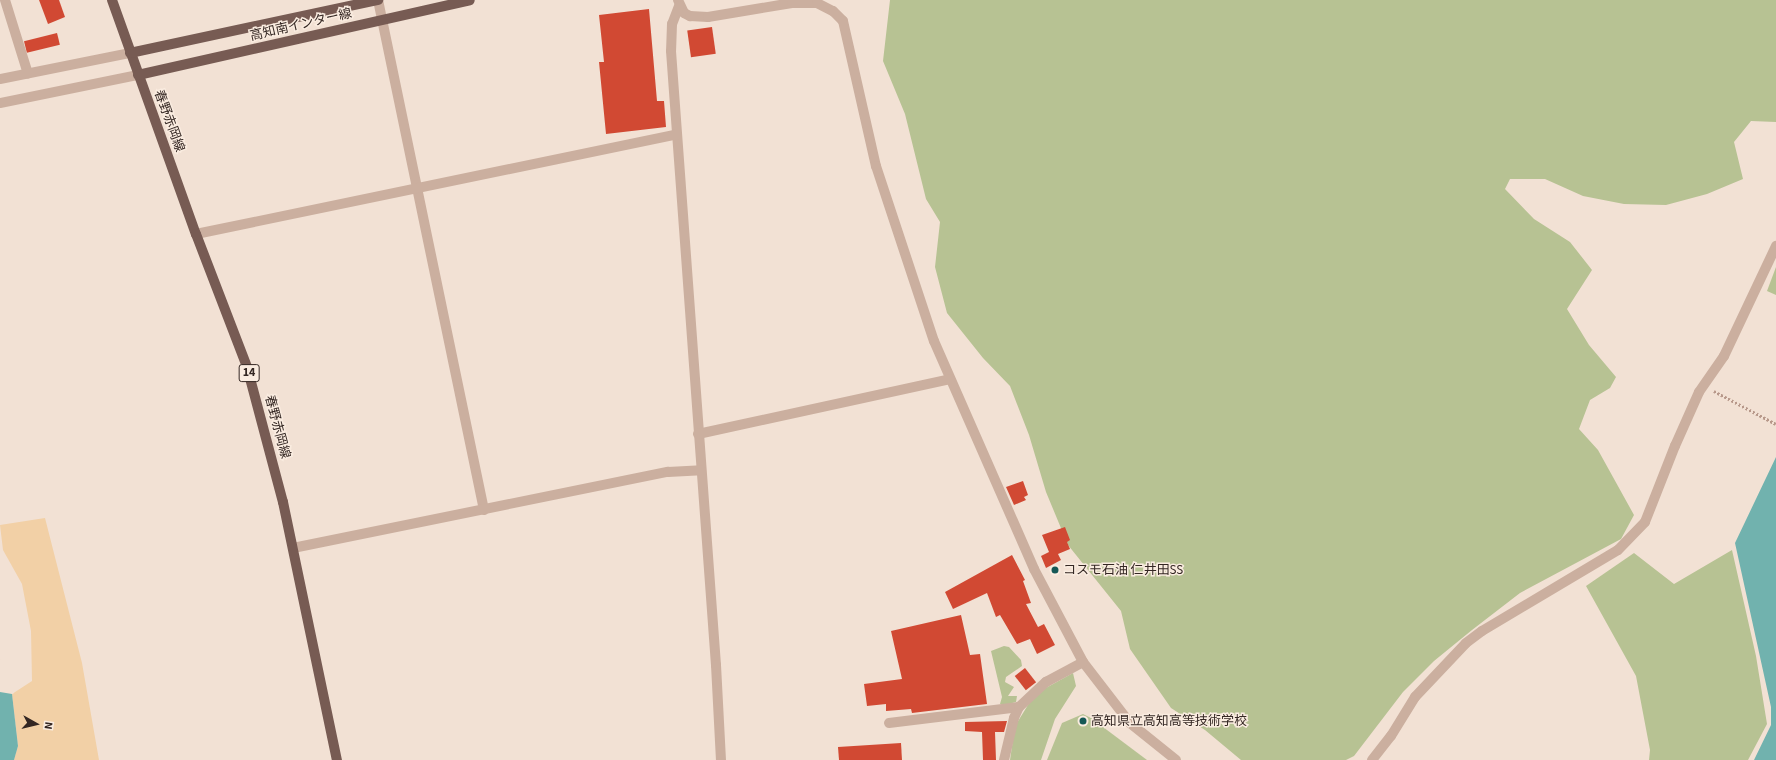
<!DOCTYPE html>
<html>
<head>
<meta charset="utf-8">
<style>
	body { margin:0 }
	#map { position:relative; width:1776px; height:760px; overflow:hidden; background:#f2e1d4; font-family:"Source Sans 3","Noto Sans JP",sans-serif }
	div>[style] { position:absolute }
	.green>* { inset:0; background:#b7c293 }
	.sand>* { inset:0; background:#f2d0a6 }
	.water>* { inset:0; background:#71b2ae }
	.pier>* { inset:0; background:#f2e1d4 }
	.building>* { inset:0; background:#d14933; transform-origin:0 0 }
	.path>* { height:2.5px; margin-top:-1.25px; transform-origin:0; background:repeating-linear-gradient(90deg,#b7988a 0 2px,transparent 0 4px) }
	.minor>* { height:10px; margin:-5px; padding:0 5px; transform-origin:5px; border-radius:5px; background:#cbaf9f }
	.major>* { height:10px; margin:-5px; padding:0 5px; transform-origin:5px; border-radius:5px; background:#775b53 }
	.dots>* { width:11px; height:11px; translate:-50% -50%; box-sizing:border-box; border:2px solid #faece0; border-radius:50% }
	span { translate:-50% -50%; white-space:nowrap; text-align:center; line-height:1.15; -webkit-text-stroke:3px #faece0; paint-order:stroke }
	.shield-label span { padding:1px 3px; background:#faece0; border:1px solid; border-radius:3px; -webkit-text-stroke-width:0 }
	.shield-label { font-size:12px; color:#342723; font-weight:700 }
	.street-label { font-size:13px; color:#342723 }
	.poi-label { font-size:13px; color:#342723 }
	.left { translate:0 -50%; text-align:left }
	.north { position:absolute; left:16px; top:704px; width:40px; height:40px; -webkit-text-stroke:3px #faece0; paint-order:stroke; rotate:98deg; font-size:11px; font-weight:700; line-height:16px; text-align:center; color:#342723 }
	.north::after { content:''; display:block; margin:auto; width:14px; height:18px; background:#342723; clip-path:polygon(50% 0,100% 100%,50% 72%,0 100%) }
</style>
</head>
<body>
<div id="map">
	<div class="green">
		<i style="clip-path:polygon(890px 0,1776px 0,1776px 122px,1751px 121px,1734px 142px,1743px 179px,1707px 194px,1666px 205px,1624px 204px,1583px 196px,1545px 179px,1510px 179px,1505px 189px,1534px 219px,1570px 242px,1592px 270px,1567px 309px,1589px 345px,1616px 377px,1610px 388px,1590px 400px,1579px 429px,1598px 450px,1634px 515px,1621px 539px,1520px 593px,1472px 630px,1434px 661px,1403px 692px,1354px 756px,1346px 760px,1241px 760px,1205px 730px,1171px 708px,1130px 649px,1121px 611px,1068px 545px,1046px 492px,1029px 435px,1010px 386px,983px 358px,947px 313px,935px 267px,940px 222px,926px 199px,905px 114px,883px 61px)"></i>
		<i style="clip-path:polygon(1776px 267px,1776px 295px,1767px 291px)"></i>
		<i style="clip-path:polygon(1732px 550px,1756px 656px,1767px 724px,1748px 760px,1649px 760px,1650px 750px,1636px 676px,1586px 586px,1634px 553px,1674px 584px)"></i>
		<i style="clip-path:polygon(1004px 646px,1009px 647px,1021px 660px,1022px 666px,1006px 677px,1005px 682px,1014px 687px,1008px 696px,1017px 696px,1016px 702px,1005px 705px,1000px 704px,1002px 697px,991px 651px)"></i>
		<i style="clip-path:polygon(1073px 673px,1076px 686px,1055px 719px,1041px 760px,1010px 760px,1015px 726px,1031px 700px,1044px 689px)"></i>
		<i style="clip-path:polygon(1083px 714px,1091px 718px,1147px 760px,1047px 760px,1062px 723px)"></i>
	</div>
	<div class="sand">
		<i style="clip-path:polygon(45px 518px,82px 663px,99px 760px,14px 760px,18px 746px,12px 694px,32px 681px,31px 631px,22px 584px,3px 550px,0 525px)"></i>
	</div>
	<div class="water">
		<i style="clip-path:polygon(1776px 457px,1776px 760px,1754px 760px,1771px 725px,1771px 707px,1735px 543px)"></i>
		<i style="clip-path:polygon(0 659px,12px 694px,18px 746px,14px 760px,0 760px)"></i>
	</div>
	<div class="pier">
		<i style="clip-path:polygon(0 657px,14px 693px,12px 694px,0 692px)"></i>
	</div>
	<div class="building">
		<i style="clip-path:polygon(39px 0,59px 0,65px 17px,48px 24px)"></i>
		<i style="clip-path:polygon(649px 9px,657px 101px,664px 101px,666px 127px,606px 134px,599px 62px,604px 62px,599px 15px)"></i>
		<i style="left:712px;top:27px;width:27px;height:25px;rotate:82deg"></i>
		<i style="left:57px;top:33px;width:12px;height:34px;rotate:76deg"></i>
		<i style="clip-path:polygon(1023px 481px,1028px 495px,1024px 497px,1026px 500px,1014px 505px,1006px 487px)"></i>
		<i style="clip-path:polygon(1065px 527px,1070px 540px,1067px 542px,1070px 549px,1058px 554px,1061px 560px,1046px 568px,1041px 556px,1049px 552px,1042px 535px)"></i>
		<i style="clip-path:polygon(1012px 555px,1025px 580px,1023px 581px,1031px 603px,1026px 604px,1038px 627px,1044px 624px,1055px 645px,1037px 654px,1030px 639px,1017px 644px,1000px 615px,996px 617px,987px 593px,953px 609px,945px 592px)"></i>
		<i style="clip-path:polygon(961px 615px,970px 655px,980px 654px,987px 704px,912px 713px,911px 709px,886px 711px,886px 704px,867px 706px,864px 684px,902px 679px,891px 631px)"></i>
		<i style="left:1025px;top:668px;width:18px;height:13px;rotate:52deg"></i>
		<i style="clip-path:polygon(1007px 721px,1004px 732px,995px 732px,996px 760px,983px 760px,982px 732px,965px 731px,965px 722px)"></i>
		<i style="clip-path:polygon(901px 743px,902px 760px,839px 760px,838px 747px)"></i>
	</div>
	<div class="path">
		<i style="left:1714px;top:391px;width:70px;rotate:28deg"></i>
	</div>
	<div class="minor">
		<i style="left:5px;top:0;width:77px;rotate:72.7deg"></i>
		<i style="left:378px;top:0;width:521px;rotate:78.26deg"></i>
		<i style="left:678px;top:0;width:14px;rotate:65deg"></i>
		<i style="left:684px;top:13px;width:7px;rotate:27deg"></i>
		<i style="left:690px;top:16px;width:18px;rotate:3deg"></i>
		<i style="left:708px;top:17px;width:85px;rotate:-9.5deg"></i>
		<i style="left:792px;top:3px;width:25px"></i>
		<i style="left:817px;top:3px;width:18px;rotate:27deg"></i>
		<i style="left:833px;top:11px;width:14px;rotate:45deg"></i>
		<i style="left:843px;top:21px;width:149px;rotate:77.2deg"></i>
		<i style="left:876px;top:166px;width:184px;rotate:71.7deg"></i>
		<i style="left:934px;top:341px;width:249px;rotate:66.3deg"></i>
		<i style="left:1034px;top:569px;width:105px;rotate:62.2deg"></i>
		<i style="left:1083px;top:662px;width:77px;rotate:52.4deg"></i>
		<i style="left:1130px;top:723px;width:59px;rotate:38.8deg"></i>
		<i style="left:679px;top:6px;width:19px;rotate:111deg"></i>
		<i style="left:672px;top:24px;width:27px;rotate:92deg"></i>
		<i style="left:671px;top:51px;width:616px;rotate:85.81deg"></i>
		<i style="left:716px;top:665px;width:95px;rotate:87deg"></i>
		<i style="left:0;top:79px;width:133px;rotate:-11.3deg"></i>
		<i style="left:0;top:103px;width:141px;rotate:-11.5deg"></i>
		<i style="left:196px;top:234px;width:491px;rotate:-11.7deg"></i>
		<i style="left:698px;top:434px;width:258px;rotate:-12.3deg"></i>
		<i style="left:293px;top:548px;width:383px;rotate:-11.5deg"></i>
		<i style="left:668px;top:472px;width:33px;rotate:-3deg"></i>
		<i style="left:889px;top:723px;width:131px;rotate:-7deg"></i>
		<i style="left:1004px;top:760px;width:43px;rotate:-76.6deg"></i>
		<i style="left:1014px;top:718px;width:12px;rotate:-66deg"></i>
		<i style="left:1019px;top:707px;width:37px;rotate:-43deg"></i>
		<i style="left:1046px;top:682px;width:42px;rotate:-28.4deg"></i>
		<i style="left:1372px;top:760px;width:31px;rotate:-52deg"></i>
		<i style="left:1391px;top:736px;width:46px;rotate:-58.4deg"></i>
		<i style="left:1415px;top:697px;width:74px;rotate:-46.6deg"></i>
		<i style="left:1466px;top:643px;width:20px;rotate:-37deg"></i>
		<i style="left:1482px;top:631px;width:158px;rotate:-30.8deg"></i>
		<i style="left:1618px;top:550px;width:39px;rotate:-46deg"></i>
		<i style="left:1645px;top:522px;width:82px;rotate:-68.5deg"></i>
		<i style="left:1675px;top:446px;width:59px;rotate:-66deg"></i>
		<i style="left:1699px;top:392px;width:44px;rotate:-55.2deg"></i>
		<i style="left:1724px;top:356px;width:122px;rotate:-64.7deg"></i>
	</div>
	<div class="major">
		<i style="left:112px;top:0;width:249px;rotate:70.3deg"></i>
		<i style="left:196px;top:234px;width:142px;rotate:69deg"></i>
		<i style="left:247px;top:367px;width:140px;rotate:75.1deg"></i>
		<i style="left:283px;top:502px;width:264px;rotate:78.2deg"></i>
		<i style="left:130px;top:53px;width:254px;rotate:-12.1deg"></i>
		<i style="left:138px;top:75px;width:340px;rotate:-12.7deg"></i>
	</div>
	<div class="dots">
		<i style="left:1055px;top:570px;background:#165856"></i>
		<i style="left:1083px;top:721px;background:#165856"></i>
	</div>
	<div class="shield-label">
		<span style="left:249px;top:373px">14</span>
	</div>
	<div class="street-label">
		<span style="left:301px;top:25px;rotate:-13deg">高知南インター線</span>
		<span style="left:169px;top:121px;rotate:70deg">春野赤岡線</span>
		<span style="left:277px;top:427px;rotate:75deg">春野赤岡線</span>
	</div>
	<div class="poi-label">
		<span class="left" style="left:1063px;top:570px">コスモ石油 仁井田SS</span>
		<span class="left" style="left:1091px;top:721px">高知県立高知高等技術学校</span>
	</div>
	<div class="north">N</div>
</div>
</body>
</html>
